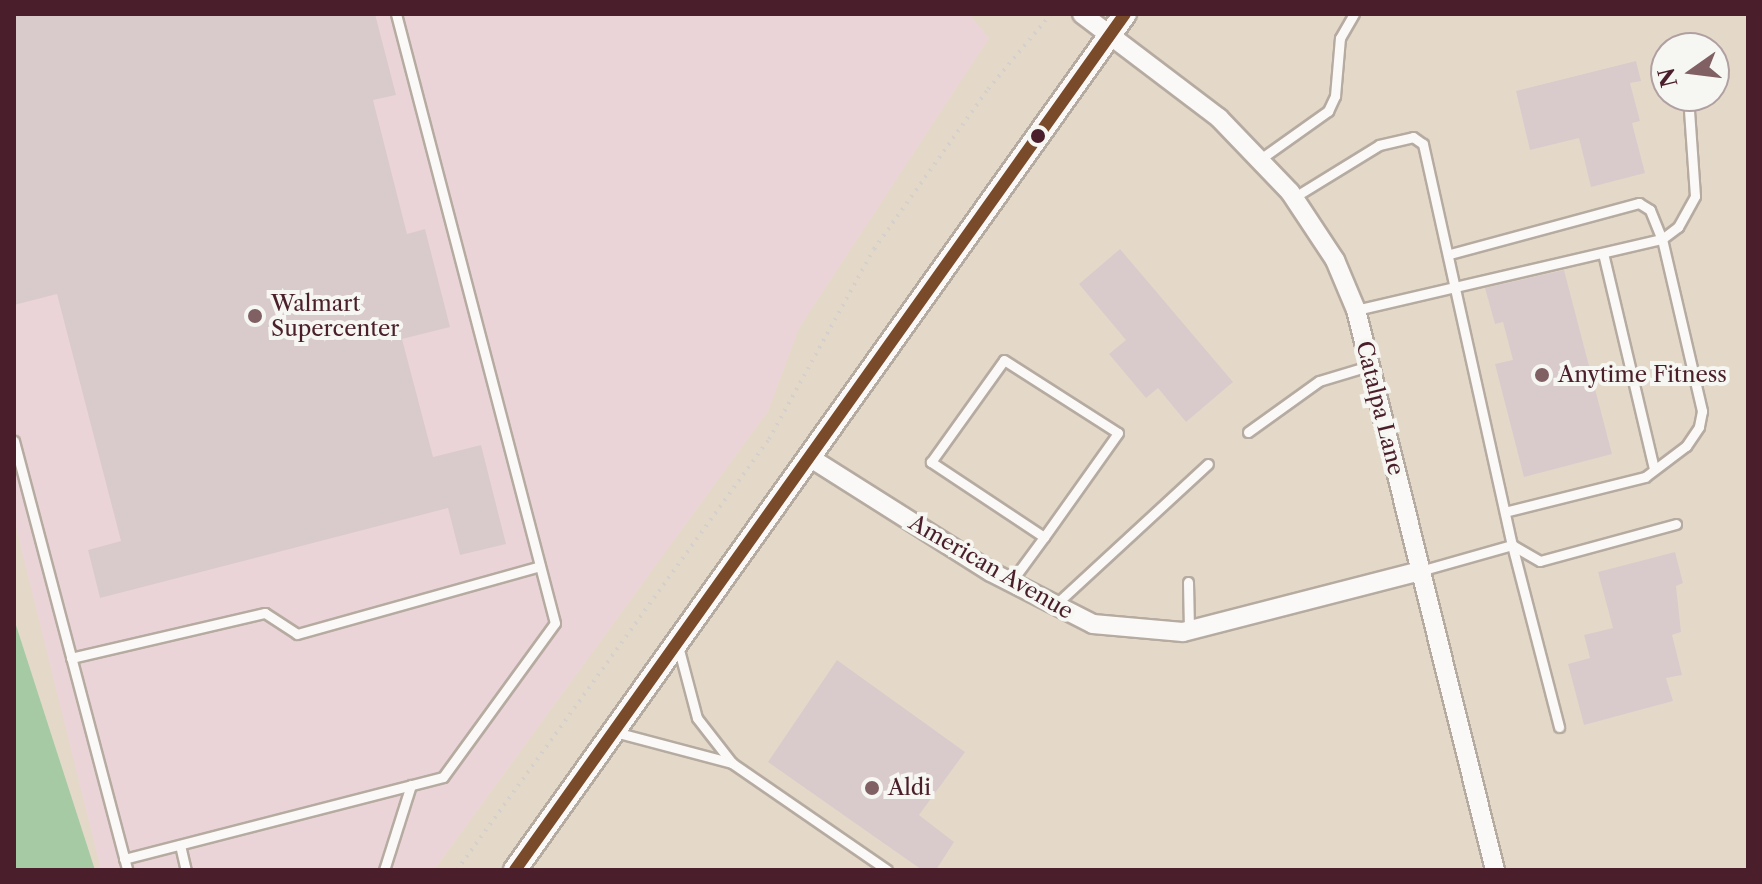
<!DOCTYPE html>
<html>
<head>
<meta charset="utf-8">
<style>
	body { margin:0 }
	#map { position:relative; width:1762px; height:884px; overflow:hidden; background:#e4d9c8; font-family:"Libre Caslon Text",serif }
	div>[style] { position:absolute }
	.built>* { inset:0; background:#ebd4d8 }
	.forest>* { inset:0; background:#a5caa4 }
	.building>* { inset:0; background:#d9cbcc }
	.path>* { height:4px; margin-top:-2px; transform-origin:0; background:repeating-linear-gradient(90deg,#d5d0cc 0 2px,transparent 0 8px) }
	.roads { filter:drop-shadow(2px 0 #b6aba1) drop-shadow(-2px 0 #b6aba1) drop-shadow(0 2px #b6aba1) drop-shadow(0 -2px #b6aba1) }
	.service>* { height:9px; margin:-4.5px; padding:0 4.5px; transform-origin:4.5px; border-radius:4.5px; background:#fbf9f7 }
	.minor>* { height:18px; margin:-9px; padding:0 9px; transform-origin:9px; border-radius:9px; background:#fbf9f7 }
	.tertiary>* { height:22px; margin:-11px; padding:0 11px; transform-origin:11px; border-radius:11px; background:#fbf9f7 }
	.bus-1>* { height:12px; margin:-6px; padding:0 6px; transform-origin:6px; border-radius:6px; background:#7a4b2a }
	.dots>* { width:22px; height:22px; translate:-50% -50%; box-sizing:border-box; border:4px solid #f6f6f2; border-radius:50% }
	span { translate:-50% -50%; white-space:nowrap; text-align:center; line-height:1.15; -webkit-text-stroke:8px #f6f6f2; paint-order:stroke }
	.poi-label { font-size:22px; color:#4a1f2b }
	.left { translate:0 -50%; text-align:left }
	.street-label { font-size:22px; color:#4a1f2b }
	.frame { position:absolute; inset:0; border:16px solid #4a1f2b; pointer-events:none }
	.north { position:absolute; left:1650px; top:32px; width:80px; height:80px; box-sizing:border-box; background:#f6f6f2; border:2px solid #b1a0a2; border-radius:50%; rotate:256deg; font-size:22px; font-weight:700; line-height:32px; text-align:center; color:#4a1f2b }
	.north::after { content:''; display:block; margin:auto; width:28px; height:36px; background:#806062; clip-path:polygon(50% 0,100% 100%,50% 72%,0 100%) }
</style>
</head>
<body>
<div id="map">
	<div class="built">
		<i style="clip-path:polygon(14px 14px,969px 14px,989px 38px,799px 328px,768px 411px,434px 870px,101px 870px,14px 519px)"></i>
	</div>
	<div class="forest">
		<i style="clip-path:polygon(14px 619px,95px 870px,14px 870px)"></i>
	</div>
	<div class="building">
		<i style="clip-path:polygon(14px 14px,375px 14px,396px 95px,373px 100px,407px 234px,425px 229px,450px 327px,402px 339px,433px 457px,481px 445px,506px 544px,460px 555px,448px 508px,100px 598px,88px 550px,121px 541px,57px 294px,14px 305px)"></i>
		<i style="clip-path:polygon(1636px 61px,1641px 81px,1630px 83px,1640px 121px,1632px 123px,1645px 173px,1591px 187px,1579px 138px,1530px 150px,1516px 91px)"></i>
		<i style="clip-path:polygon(1120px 249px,1233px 382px,1186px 422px,1158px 388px,1146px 398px,1109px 354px,1126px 340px,1079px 284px)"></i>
		<i style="clip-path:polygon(1564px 270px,1612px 454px,1524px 477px,1495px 364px,1513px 360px,1503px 322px,1495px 324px,1485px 288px)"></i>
		<i style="clip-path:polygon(1675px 552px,1683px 583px,1676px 586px,1681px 632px,1672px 635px,1682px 675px,1666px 678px,1673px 701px,1584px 725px,1568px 664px,1590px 658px,1584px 635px,1613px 628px,1598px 572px)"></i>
		<i style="clip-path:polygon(837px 660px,965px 752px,919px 815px,954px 842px,936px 870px,922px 870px,768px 762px)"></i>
	</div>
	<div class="path">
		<i style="left:457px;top:870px;width:532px;rotate:-54.1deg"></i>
		<i style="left:769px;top:439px;width:217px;rotate:-61.1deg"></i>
		<i style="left:874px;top:249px;width:196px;rotate:-54.5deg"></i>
		<i style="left:988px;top:89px;width:98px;rotate:-50deg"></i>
	</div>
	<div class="roads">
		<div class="service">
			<i style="left:1259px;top:160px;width:85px;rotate:-35.4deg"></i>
			<i style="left:1328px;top:111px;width:17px;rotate:-65deg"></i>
			<i style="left:1335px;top:96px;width:58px;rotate:-85.1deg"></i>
			<i style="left:1340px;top:38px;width:28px;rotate:-60deg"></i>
			<i style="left:1293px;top:198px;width:101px;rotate:-31.6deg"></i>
			<i style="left:1379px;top:145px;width:35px;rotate:-13deg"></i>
			<i style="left:1413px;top:137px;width:12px;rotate:35deg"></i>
			<i style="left:1423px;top:144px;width:411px;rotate:77.5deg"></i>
			<i style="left:1512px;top:545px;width:188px;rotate:75.5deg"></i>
			<i style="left:1603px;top:253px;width:221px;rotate:76.7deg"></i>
			<i style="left:1450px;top:254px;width:196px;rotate:-15.1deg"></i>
			<i style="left:1639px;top:203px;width:13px;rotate:32deg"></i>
			<i style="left:1650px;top:210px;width:31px;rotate:68deg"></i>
			<i style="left:1662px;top:239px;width:20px;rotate:-37deg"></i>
			<i style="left:1678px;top:227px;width:35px;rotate:-61deg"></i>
			<i style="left:1695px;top:196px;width:100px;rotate:-94deg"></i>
			<i style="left:1356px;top:310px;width:314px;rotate:-13.1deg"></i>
			<i style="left:1662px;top:239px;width:177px;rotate:76.9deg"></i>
			<i style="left:1702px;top:411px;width:16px;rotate:101deg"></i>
			<i style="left:1699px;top:427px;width:23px;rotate:124deg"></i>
			<i style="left:1686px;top:446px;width:51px;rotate:142.9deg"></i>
			<i style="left:1645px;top:477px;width:144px;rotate:166deg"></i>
			<i style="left:1248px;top:432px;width:87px;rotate:-35.7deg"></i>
			<i style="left:1319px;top:381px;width:52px;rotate:-16.7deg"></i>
			<i style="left:14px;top:441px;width:444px;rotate:75.2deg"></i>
			<i style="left:1420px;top:571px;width:96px;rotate:-15.8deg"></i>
			<i style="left:1512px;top:545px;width:32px;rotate:30deg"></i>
			<i style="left:1540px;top:561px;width:141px;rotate:-15.2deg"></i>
			<i style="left:1011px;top:582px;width:56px;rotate:-53.7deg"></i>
			<i style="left:1044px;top:537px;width:136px;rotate:-146.4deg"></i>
			<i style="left:931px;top:462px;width:125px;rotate:-54.4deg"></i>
			<i style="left:1004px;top:360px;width:135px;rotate:32.6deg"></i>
			<i style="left:1118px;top:433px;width:128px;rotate:125.4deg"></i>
			<i style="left:1188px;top:582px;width:48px;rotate:88.8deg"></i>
			<i style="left:1055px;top:605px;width:208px;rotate:-42.7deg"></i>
			<i style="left:678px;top:646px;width:74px;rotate:75.2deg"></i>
			<i style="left:697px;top:718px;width:57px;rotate:52.1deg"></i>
			<i style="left:732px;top:763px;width:188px;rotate:34.6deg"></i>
			<i style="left:71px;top:658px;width:199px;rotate:-13.1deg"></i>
			<i style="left:265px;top:613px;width:38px;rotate:33deg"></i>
			<i style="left:297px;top:634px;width:252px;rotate:-15.6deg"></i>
			<i style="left:615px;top:732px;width:121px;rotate:14.8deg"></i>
			<i style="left:180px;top:845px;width:26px;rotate:77deg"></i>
			<i style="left:124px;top:859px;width:329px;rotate:-14.4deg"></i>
			<i style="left:443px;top:777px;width:190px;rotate:-54deg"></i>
			<i style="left:555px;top:623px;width:629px;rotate:-104.63deg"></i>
			<i style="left:384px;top:870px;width:89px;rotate:-72.4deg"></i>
		</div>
		<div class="minor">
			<i style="left:1082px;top:14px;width:172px;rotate:37.2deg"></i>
			<i style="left:1219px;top:118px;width:103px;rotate:46.2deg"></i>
			<i style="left:1290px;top:192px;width:82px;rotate:56.5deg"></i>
			<i style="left:1335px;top:260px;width:54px;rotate:67.2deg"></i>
			<i style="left:1356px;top:310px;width:577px;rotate:76.06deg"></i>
			<i style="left:809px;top:457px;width:215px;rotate:32.3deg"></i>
			<i style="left:991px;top:572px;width:114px;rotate:27deg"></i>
			<i style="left:1093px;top:624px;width:90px;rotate:5.1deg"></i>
			<i style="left:1183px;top:632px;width:245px;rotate:-14.4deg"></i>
		</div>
		<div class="tertiary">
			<i style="left:515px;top:870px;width:1051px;rotate:-54.53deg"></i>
		</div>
	</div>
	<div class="bus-1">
		<i style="left:515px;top:870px;width:1051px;rotate:-54.53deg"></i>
	</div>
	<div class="dots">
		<i style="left:1038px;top:136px;background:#4a1f2b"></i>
		<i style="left:255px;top:316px;background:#806062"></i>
		<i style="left:1542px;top:375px;background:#806062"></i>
		<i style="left:872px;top:788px;background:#806062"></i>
	</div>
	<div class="poi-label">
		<span class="left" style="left:271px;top:316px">Walmart<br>Supercenter</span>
		<span class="left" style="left:1558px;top:375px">Anytime Fitness</span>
		<span class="left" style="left:888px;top:788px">Aldi</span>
	</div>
	<div class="street-label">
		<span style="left:1380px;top:408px;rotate:76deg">Catalpa Lane</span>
		<span style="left:991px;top:567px;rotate:30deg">American Avenue</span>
	</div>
	<div class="frame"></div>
	<div class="north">N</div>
</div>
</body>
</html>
